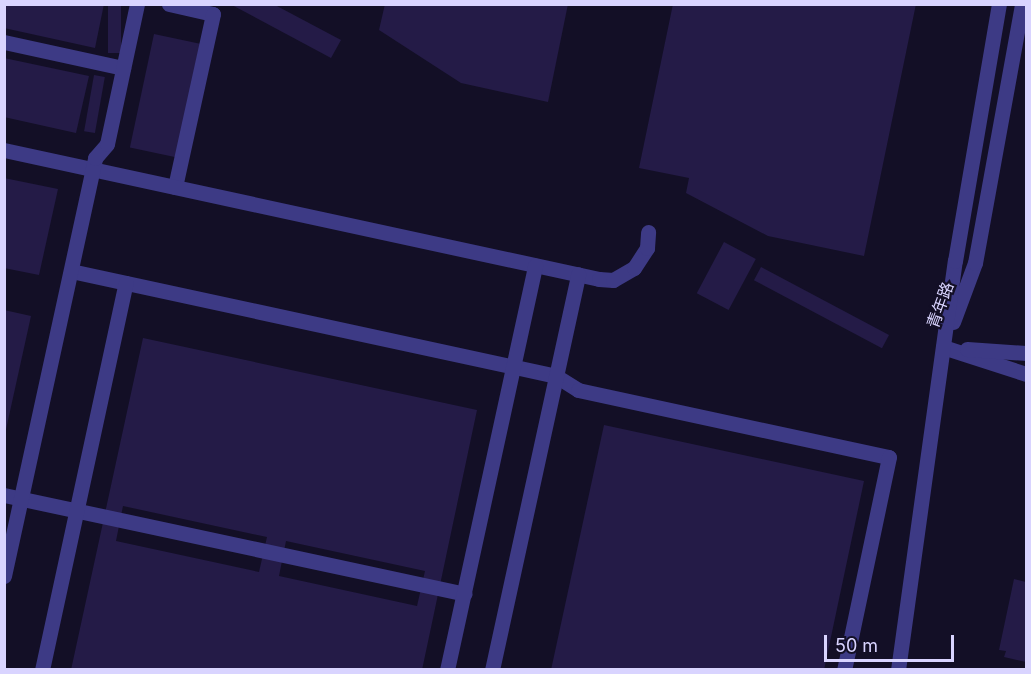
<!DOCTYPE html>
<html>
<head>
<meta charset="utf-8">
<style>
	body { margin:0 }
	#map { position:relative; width:1031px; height:674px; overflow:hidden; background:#130f26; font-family:Inter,"Noto Sans SC",sans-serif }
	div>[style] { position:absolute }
	.building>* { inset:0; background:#241b47; transform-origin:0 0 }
	.minor>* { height:15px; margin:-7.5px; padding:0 7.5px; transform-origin:7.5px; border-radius:7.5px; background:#3d3a85 }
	span { translate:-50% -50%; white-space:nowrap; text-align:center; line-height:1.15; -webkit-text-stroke:4.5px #130f26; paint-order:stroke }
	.street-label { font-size:16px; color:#d9d4ff }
	.frame { position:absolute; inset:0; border:6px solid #d9d4ff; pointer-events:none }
	.scale { position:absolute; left:824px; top:635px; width:130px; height:27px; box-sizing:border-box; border:3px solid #d9d4ff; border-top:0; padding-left:8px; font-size:18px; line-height:21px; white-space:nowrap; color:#d9d4ff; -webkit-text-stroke:4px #130f26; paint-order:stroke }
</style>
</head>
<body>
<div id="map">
	<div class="building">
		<i style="clip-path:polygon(4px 4px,104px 4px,95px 48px,4px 28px)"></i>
		<i style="left:108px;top:4px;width:13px;height:49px"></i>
		<i style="clip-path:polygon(385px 4px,568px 4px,548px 102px,461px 83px,379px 30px)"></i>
		<i style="clip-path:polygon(673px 4px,916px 4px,864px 256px,768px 236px,686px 193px,689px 178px,639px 168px)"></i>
		<i style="clip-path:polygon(232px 5px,275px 5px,341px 40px,331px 58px)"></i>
		<i style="left:154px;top:34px;width:47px;height:116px;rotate:12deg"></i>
		<i style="clip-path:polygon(4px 58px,89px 76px,76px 133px,4px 117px)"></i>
		<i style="left:94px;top:75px;width:11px;height:57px;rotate:10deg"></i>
		<i style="clip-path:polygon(4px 178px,58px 189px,39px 275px,4px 268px)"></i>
		<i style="left:724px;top:242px;width:36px;height:58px;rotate:28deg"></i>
		<i style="left:761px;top:267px;width:145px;height:15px;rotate:28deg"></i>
		<i style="clip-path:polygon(4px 310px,31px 316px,5px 434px,4px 434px)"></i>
		<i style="clip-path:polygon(evenodd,143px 338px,477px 410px,422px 670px,71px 670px,143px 338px,123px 506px,267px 537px,259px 572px,116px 541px,123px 506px,143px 338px,286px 541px,425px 571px,417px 606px,279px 576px,286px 541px)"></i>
		<i style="clip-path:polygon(604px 425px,864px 481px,824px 670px,551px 670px)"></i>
		<i style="clip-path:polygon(1014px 579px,1026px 582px,1026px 662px,1004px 657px,1006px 651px,999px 650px)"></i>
	</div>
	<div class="minor">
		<i style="left:169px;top:4px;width:45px;rotate:12.8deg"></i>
		<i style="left:213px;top:14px;width:177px;rotate:102.4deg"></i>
		<i style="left:4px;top:42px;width:122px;rotate:12.3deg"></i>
		<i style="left:4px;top:150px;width:609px;rotate:12.23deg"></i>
		<i style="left:599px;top:279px;width:14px;rotate:4deg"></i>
		<i style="left:613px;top:280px;width:24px;rotate:-30deg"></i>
		<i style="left:634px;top:268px;width:24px;rotate:-57deg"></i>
		<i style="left:647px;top:248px;width:16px;rotate:-86deg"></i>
		<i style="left:71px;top:271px;width:496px;rotate:12.2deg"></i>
		<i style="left:556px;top:376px;width:26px;rotate:32deg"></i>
		<i style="left:578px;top:390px;width:318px;rotate:12.2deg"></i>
		<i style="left:889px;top:457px;width:218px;rotate:101.9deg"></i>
		<i style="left:953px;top:322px;width:63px;rotate:-69.6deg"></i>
		<i style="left:975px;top:263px;width:263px;rotate:-79.7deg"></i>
		<i style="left:943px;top:347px;width:87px;rotate:18deg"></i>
		<i style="left:967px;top:349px;width:59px;rotate:3.9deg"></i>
		<i style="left:4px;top:495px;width:471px;rotate:12.1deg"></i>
		<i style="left:4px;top:576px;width:428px;rotate:-77.7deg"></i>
		<i style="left:95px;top:158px;width:18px;rotate:-49deg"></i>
		<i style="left:107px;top:144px;width:143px;rotate:-77.9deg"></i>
		<i style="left:42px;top:670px;width:396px;rotate:-77.8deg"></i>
		<i style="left:447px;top:670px;width:414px;rotate:-77.7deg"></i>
		<i style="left:492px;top:670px;width:405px;rotate:-77.7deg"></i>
		<i style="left:898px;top:670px;width:413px;rotate:-82.1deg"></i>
		<i style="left:955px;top:261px;width:261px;rotate:-80.3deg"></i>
	</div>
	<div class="street-label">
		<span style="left:940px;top:305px;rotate:-70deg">青年路</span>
	</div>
	<div class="frame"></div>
	<div class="scale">50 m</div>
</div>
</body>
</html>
